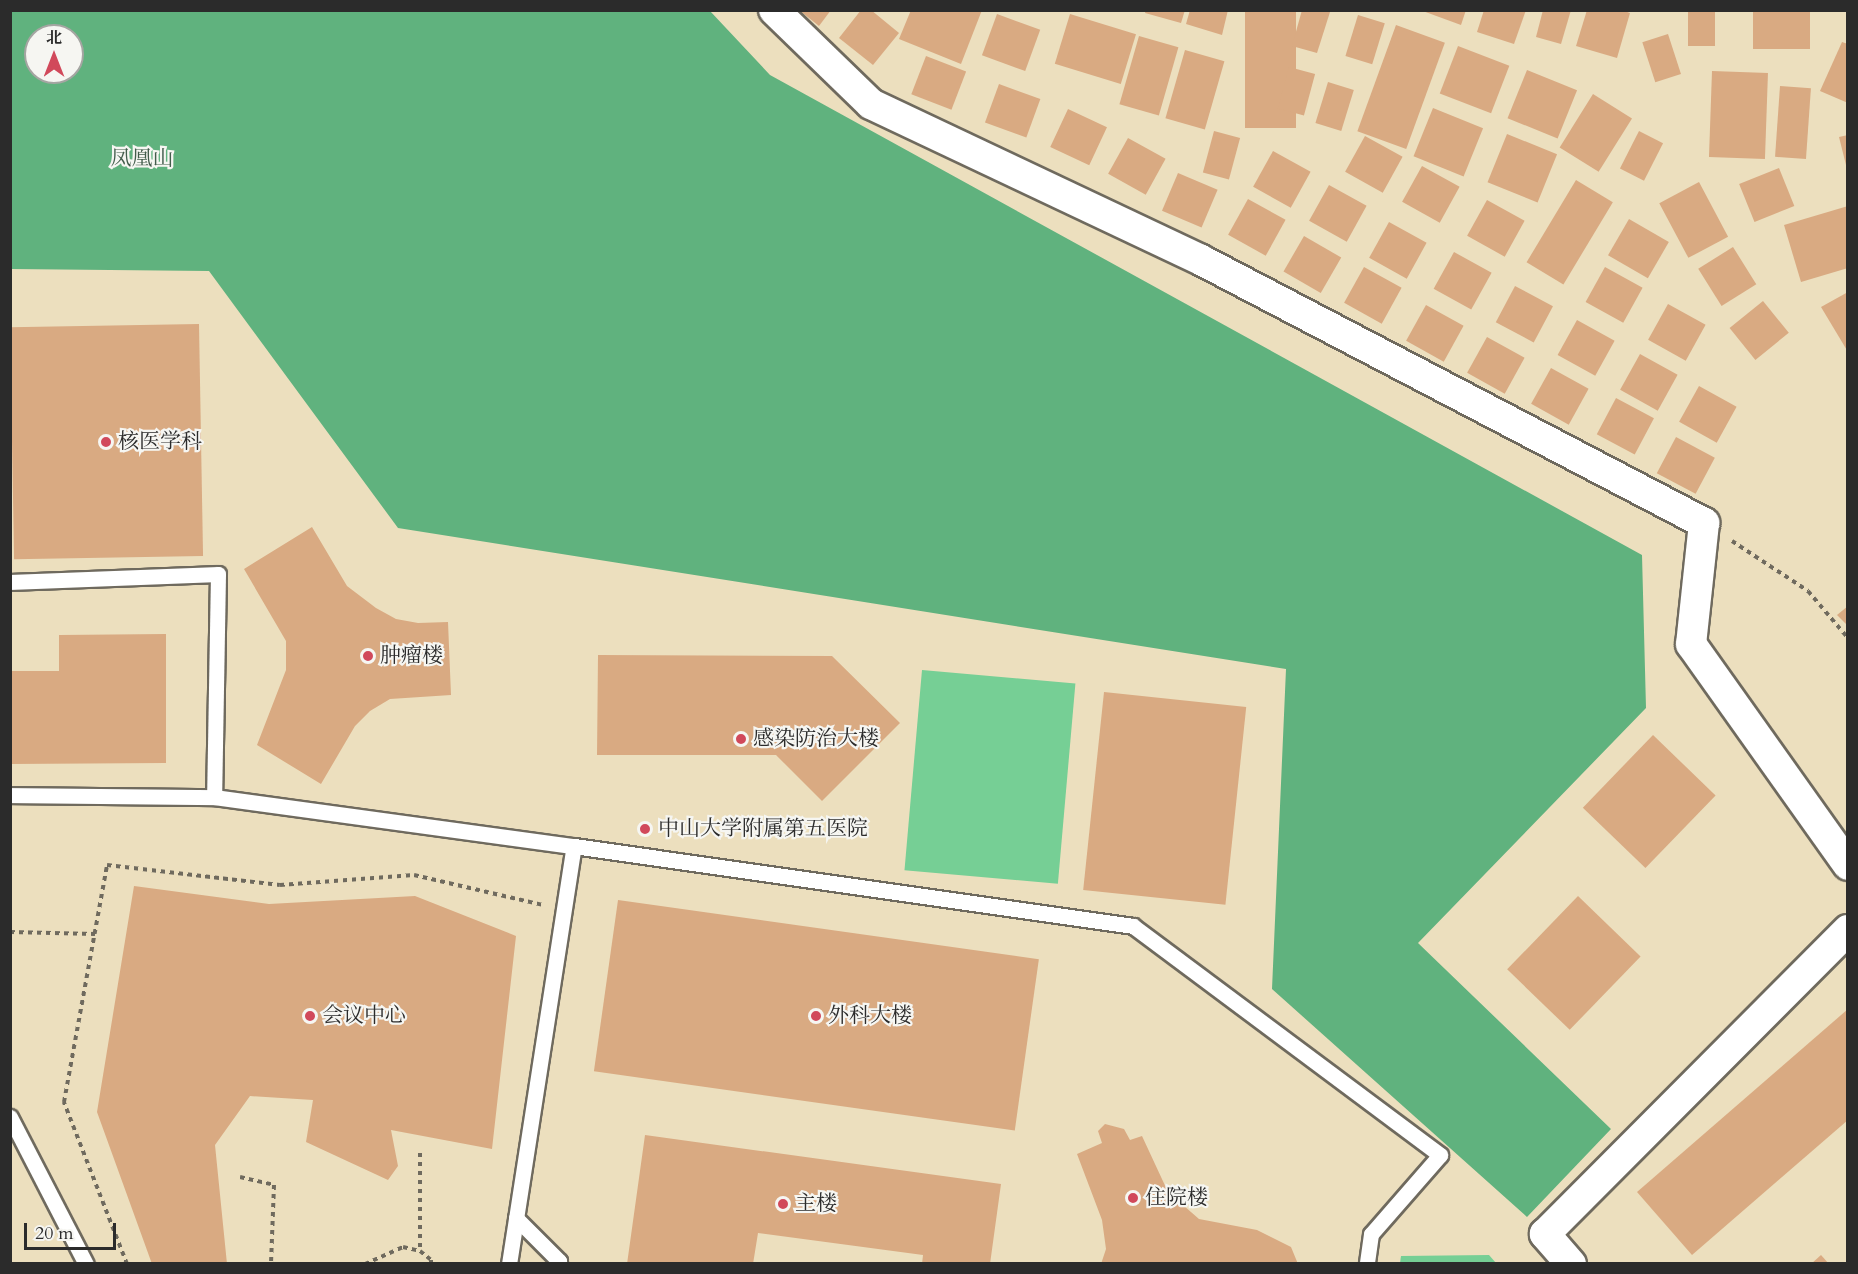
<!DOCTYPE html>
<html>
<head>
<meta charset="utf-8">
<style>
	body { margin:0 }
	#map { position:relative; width:1858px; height:1274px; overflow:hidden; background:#ecdfbe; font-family:Cardo,"Noto Serif SC",serif }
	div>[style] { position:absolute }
	.green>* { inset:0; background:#76cf95; transform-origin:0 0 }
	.forest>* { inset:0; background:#60b27e }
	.building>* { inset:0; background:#d9aa82; transform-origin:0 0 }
	.path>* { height:4px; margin-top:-2px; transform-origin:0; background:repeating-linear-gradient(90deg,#6f6a5e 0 4.5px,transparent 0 9px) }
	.roads { filter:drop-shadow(2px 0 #6f6a5e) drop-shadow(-2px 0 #6f6a5e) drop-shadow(0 2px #6f6a5e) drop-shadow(0 -2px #6f6a5e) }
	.service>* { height:15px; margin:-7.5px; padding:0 7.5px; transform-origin:7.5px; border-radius:7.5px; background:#fff }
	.minor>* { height:30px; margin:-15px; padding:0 15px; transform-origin:15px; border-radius:15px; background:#fff }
	.dots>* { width:16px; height:16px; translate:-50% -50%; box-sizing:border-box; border:3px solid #f6f6f2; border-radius:50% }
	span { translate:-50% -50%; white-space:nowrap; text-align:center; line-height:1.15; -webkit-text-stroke:4.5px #f6f6f2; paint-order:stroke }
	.park-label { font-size:21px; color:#425c4b }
	.poi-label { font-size:21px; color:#2b2b2b }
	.left { translate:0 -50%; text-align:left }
	.frame { position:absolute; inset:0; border:12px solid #2b2b2b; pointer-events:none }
	.north { position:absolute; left:24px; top:24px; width:60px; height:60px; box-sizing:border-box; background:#f6f6f2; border:2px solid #a5a5a2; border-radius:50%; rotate:0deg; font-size:16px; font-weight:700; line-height:24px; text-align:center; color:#2b2b2b }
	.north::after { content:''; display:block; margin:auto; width:21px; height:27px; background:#d1495b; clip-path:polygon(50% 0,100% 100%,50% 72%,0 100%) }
	.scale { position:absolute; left:24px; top:1223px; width:92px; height:27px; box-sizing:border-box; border:3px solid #2b2b2b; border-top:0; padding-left:8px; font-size:18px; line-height:21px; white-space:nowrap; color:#2b2b2b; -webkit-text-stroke:4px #f6f6f2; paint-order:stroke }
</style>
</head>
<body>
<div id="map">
	<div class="green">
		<i style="left:922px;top:670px;width:154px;height:201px;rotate:5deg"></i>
		<i style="clip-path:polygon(1489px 1255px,1496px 1263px,1400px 1263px,1401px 1256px)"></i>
	</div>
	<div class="forest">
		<i style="clip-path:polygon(evenodd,11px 10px,710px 11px,770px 75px,1642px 555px,1646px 708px,1418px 943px,1611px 1129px,1527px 1217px,1272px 989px,1286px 669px,398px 528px,209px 271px,11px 269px,11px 10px,36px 36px,72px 36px,72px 72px,36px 72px,36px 36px)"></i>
	</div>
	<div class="building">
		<i style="clip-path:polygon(799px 10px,831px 10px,819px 26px)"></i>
		<i style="clip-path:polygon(861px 10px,871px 10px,899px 33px,873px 65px,839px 38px)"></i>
		<i style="clip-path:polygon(911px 10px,982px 10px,961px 64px,899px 39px)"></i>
		<i style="clip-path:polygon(1146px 10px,1185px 10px,1181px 23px,1145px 13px)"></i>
		<i style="clip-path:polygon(1190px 10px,1228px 10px,1222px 35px,1186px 24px)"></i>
		<i style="left:1245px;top:10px;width:51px;height:118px"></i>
		<i style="clip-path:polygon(1302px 10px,1330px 12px,1317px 53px,1292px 46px)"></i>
		<i style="clip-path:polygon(1420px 10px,1466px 10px,1461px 25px)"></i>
		<i style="clip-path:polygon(1484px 10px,1526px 10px,1514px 44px,1477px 32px)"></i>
		<i style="clip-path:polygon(1543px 10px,1571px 10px,1561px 44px,1536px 37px)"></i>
		<i style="clip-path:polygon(1587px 10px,1622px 10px,1630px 13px,1617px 58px,1576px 46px)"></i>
		<i style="left:1688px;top:10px;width:27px;height:36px"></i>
		<i style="left:1753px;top:10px;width:57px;height:39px"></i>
		<i style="left:997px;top:14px;width:46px;height:44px;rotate:20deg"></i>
		<i style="left:1070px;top:14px;width:69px;height:52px;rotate:17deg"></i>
		<i style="left:1358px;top:15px;width:28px;height:43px;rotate:17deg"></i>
		<i style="left:1396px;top:25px;width:52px;height:113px;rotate:20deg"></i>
		<i style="left:1668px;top:34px;width:42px;height:27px;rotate:72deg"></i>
		<i style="left:1139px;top:36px;width:41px;height:71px;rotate:16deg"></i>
		<i style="clip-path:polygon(1842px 42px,1848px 44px,1848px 103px,1820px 91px)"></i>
		<i style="left:1458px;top:46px;width:55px;height:51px;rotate:21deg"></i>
		<i style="left:1185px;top:50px;width:41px;height:71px;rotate:16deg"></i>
		<i style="left:926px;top:56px;width:43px;height:41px;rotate:21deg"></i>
		<i style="left:1289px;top:67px;width:27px;height:43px;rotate:15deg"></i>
		<i style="left:1527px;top:70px;width:54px;height:52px;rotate:22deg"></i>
		<i style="left:1712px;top:71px;width:56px;height:86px;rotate:2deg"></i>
		<i style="left:1328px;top:82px;width:27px;height:43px;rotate:17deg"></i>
		<i style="left:999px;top:84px;width:44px;height:41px;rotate:20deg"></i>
		<i style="left:1780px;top:86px;width:31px;height:71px;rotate:4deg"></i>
		<i style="left:1593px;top:94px;width:46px;height:63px;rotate:32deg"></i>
		<i style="left:1433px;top:108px;width:54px;height:52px;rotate:22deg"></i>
		<i style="left:1068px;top:109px;width:43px;height:42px;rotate:25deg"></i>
		<i style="left:1214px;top:131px;width:27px;height:43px;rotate:15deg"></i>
		<i style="left:1639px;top:131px;width:27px;height:42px;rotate:27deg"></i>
		<i style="left:1507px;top:134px;width:54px;height:52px;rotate:22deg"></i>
		<i style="clip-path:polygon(1848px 135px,1848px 169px,1847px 169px,1839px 137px)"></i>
		<i style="left:1365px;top:136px;width:43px;height:41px;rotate:29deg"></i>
		<i style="left:1128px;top:138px;width:43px;height:41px;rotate:29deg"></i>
		<i style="left:1273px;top:151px;width:43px;height:41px;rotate:29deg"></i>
		<i style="left:1422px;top:166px;width:43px;height:41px;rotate:29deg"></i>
		<i style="left:1779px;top:168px;width:41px;height:43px;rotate:68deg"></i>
		<i style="left:1178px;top:173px;width:43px;height:41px;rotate:23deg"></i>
		<i style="left:1576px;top:180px;width:43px;height:96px;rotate:31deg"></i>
		<i style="left:1699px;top:182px;width:62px;height:45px;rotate:62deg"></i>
		<i style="left:1329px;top:185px;width:43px;height:41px;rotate:29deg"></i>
		<i style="left:1248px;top:199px;width:43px;height:41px;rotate:29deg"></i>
		<i style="left:1487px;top:200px;width:43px;height:41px;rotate:29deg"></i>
		<i style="clip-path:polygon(1848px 206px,1848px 268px,1801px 282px,1784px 225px)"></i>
		<i style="left:1629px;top:219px;width:46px;height:42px;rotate:30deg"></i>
		<i style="left:1389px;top:222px;width:43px;height:41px;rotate:29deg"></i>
		<i style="left:1304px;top:236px;width:43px;height:41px;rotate:30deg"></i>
		<i style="left:1733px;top:247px;width:44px;height:41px;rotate:58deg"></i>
		<i style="left:1454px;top:252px;width:43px;height:42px;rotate:29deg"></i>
		<i style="left:1364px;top:267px;width:43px;height:41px;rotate:29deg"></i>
		<i style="left:1605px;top:267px;width:43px;height:40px;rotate:29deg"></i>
		<i style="left:1515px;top:286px;width:43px;height:41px;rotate:28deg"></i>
		<i style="clip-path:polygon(1848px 292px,1848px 352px,1821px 307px)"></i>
		<i style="left:1763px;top:301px;width:41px;height:43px;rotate:51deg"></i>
		<i style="left:1668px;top:304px;width:43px;height:41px;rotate:29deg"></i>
		<i style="left:1426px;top:305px;width:43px;height:41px;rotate:29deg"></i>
		<i style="left:1577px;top:320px;width:43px;height:40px;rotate:29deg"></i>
		<i style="left:199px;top:324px;width:232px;height:189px;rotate:89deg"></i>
		<i style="left:1487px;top:337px;width:43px;height:41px;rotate:29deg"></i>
		<i style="left:1640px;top:354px;width:43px;height:41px;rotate:29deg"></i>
		<i style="left:1551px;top:368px;width:43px;height:41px;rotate:29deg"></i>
		<i style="left:1699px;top:386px;width:43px;height:41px;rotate:29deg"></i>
		<i style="left:1616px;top:398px;width:43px;height:41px;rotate:28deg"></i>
		<i style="left:1676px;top:437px;width:44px;height:41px;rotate:28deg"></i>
		<i style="clip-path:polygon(312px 527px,347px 586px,376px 608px,396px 619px,418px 623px,448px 622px,451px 695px,390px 699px,370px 711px,355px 726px,321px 784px,257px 745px,286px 670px,286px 641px,244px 569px)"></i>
		<i style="clip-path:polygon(1848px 606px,1848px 626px,1837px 615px)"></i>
		<i style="clip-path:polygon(166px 634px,166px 763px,10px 764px,10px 671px,59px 671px,59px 635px)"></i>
		<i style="clip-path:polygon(598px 655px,832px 656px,900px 723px,822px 801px,776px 755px,597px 755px)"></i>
		<i style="left:1104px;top:692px;width:143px;height:199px;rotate:6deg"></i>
		<i style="left:1653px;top:735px;width:87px;height:101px;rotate:44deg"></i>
		<i style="clip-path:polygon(134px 886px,269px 904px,415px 896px,516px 936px,492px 1149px,391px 1130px,398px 1166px,388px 1180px,306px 1142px,313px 1100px,250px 1096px,215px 1145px,227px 1264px,152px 1264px,97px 1112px)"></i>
		<i style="left:1578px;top:896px;width:87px;height:102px;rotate:44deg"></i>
		<i style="left:618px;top:900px;width:425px;height:173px;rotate:8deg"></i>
		<i style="clip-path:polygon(1848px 1009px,1848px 1120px,1692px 1255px,1637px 1192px)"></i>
		<i style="clip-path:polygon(1105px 1124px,1124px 1129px,1130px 1140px,1142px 1136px,1168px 1192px,1199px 1219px,1257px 1230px,1291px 1247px,1298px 1264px,1101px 1264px,1106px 1249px,1102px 1220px,1077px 1154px,1102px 1143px,1098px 1131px)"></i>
		<i style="clip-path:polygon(645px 1135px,1001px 1184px,990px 1264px,922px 1264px,923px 1255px,758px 1233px,753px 1264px,627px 1264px)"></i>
		<i style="clip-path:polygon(1821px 1255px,1829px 1264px,1811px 1264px)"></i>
	</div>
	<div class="path">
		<i style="left:1732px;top:541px;width:91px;rotate:33.3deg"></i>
		<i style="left:1808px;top:591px;width:62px;rotate:49.6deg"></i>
		<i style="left:10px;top:932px;width:85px;rotate:1.3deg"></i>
		<i style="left:420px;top:1153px;width:98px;rotate:90deg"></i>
		<i style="left:240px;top:1177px;width:35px;rotate:13deg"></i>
		<i style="left:274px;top:1185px;width:79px;rotate:92.2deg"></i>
		<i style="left:127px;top:1264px;width:174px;rotate:-111.3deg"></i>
		<i style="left:64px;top:1102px;width:241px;rotate:-79.7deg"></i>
		<i style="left:107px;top:865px;width:174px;rotate:6.6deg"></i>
		<i style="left:280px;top:885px;width:134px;rotate:-4.3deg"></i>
		<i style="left:414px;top:875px;width:132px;rotate:13.1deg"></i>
		<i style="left:365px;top:1264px;width:42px;rotate:-24.1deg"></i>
		<i style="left:403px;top:1247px;width:17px;rotate:13deg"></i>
		<i style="left:420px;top:1251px;width:14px;rotate:39deg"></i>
		<i style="left:431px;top:1260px;width:4px;rotate:90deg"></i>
	</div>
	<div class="roads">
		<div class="service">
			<i style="left:10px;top:582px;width:208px;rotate:-2.2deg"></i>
			<i style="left:218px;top:574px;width:223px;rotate:91deg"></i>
			<i style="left:10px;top:795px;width:204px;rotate:0.6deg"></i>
			<i style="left:214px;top:797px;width:363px;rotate:7.8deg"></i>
			<i style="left:10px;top:1117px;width:165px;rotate:62.7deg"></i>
			<i style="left:516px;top:1218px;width:61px;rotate:45deg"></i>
			<i style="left:559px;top:1261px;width:3px;rotate:108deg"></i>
			<i style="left:509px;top:1264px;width:423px;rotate:-81.2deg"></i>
			<i style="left:574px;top:846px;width:565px;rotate:8.14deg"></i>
			<i style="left:1133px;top:926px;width:383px;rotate:36.7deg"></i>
			<i style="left:1440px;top:1155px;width:105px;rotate:131.1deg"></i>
			<i style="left:1371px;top:1234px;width:30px;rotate:98deg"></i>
		</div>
		<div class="minor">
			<i style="left:774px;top:10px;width:135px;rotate:44.1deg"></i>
			<i style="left:871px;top:104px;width:365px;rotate:25.3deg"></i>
			<i style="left:1201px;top:260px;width:568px;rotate:27.6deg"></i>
			<i style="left:1704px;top:523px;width:122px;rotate:96.1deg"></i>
			<i style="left:1691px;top:644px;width:271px;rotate:54.6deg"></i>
			<i style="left:1571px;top:1264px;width:40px;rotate:-131deg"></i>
			<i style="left:1545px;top:1234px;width:429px;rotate:-45.1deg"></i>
		</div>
	</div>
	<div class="dots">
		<i style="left:106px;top:442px;background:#d1495b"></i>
		<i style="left:368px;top:656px;background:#d1495b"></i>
		<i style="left:741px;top:739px;background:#d1495b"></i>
		<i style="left:645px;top:829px;background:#d1495b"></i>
		<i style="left:310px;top:1016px;background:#d1495b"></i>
		<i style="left:816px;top:1016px;background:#d1495b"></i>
		<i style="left:1133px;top:1198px;background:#d1495b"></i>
		<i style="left:783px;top:1204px;background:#d1495b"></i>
	</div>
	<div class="park-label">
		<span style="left:142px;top:159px">凤凰山</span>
	</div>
	<div class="poi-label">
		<span class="left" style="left:118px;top:442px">核医学科</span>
		<span class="left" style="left:380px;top:656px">肿瘤楼</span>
		<span class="left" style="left:753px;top:739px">感染防治大楼</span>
		<span class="left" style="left:658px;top:829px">中山大学附属第五医院</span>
		<span class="left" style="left:322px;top:1016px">会议中心</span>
		<span class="left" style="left:828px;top:1016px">外科大楼</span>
		<span class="left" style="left:1145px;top:1198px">住院楼</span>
		<span class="left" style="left:795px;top:1204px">主楼</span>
	</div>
	<div class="frame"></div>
	<div class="north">北</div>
	<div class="scale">20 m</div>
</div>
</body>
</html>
